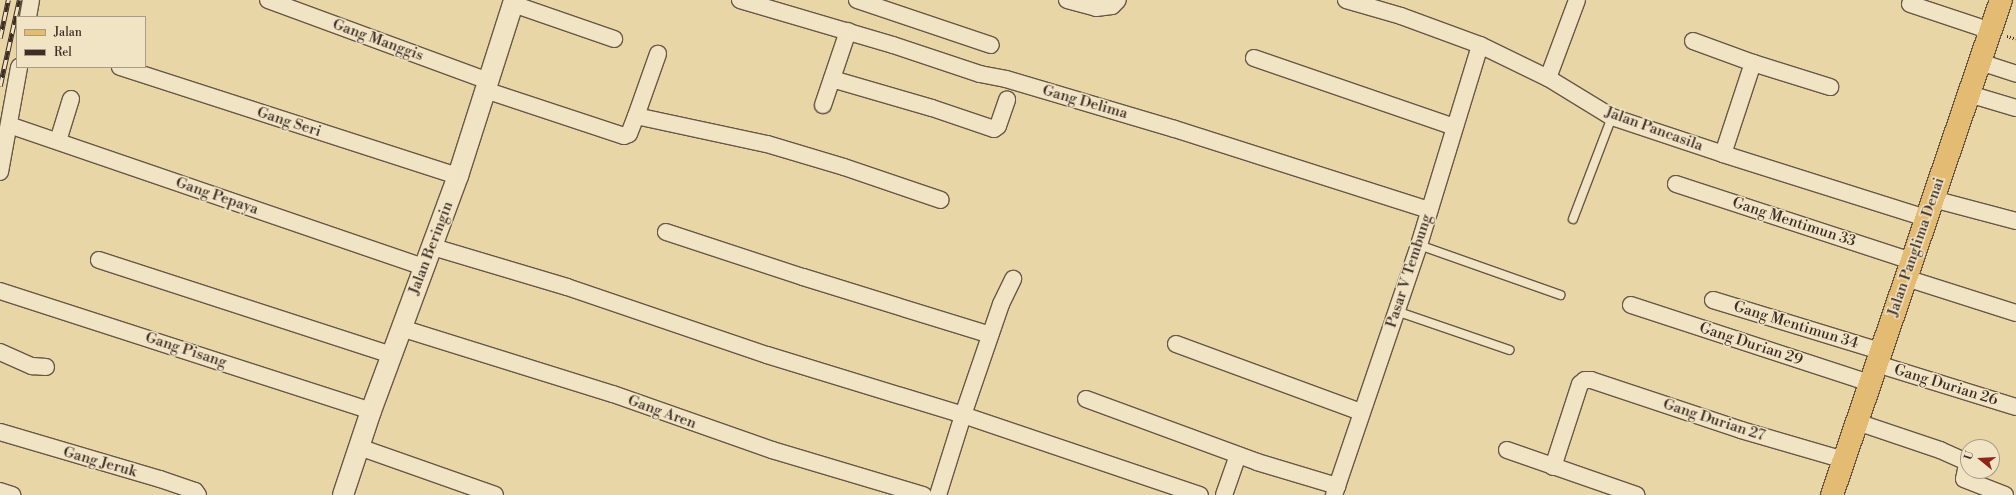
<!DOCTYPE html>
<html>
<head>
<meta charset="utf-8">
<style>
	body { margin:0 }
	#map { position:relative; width:2016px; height:495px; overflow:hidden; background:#e9d6a6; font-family:"Libre Bodoni",serif }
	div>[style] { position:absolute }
	.path>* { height:2.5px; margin-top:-1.25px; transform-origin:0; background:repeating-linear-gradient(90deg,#3d2d26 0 1px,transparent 0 3px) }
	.roads { filter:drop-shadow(1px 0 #685746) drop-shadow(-1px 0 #685746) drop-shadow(0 1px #685746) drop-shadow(0 -1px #685746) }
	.service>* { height:8px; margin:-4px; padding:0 4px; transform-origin:4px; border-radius:4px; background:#f1e4c5 }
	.minor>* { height:16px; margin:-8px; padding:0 8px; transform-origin:8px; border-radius:8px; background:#f1e4c5 }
	.tertiary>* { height:20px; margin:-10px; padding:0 10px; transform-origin:10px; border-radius:10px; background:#f1e4c5 }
	.primary>* { height:22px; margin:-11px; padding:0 11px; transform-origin:11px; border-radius:11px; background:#e4bb73 }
	.rail>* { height:4.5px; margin-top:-2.25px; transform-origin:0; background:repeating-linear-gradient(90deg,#f1e4c5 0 9px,#3d2d26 0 18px); box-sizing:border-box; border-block:1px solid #3d2d26 }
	span { translate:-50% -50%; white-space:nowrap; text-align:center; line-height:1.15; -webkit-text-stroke:3px #f1e4c5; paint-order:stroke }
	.street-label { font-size:15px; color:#3d2d26 }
	.legend { position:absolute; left:16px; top:16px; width:130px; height:52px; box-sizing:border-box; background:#f1e4c5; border:1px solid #a99b85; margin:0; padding:5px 7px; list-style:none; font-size:12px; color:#3d2d26 }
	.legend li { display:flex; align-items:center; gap:8px; height:20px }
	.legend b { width:20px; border:1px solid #a99b85 }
	.north { position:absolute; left:1960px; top:439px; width:40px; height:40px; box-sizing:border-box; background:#f1e4c5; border:1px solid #a99b85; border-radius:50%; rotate:288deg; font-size:11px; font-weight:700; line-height:16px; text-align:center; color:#3d2d26 }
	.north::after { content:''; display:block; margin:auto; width:14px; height:18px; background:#8f2418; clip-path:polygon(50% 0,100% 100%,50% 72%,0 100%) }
</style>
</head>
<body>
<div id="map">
	<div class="path">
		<i style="left:2007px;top:36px;width:9px;rotate:18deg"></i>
	</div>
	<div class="roads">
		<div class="service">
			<i style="left:1573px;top:219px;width:109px;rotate:-69.1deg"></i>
			<i style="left:1419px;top:245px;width:150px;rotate:19.5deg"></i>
			<i style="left:1396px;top:311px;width:120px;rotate:19deg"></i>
		</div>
		<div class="minor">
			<i style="left:268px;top:0;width:234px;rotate:20.2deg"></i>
			<i style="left:740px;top:0;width:159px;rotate:16.4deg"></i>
			<i style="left:893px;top:45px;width:92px;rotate:18.4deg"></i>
			<i style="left:980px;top:74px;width:26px;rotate:11deg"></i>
			<i style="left:1006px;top:79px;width:176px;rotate:16.5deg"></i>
			<i style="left:1175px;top:129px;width:267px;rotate:17.7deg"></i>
			<i style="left:857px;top:0;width:141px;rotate:18.6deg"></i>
			<i style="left:1067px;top:0;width:30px;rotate:15deg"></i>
			<i style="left:1096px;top:8px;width:16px;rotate:-7deg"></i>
			<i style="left:1112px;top:6px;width:8px;rotate:-45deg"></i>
			<i style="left:1346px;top:0;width:57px;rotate:16.2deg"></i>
			<i style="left:1401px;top:16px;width:84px;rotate:20.2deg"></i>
			<i style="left:1480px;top:45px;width:76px;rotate:25.9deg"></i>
			<i style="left:1548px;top:78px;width:75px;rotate:31.4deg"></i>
			<i style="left:1612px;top:117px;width:117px;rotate:18.4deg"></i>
			<i style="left:1723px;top:154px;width:213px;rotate:17.5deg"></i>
			<i style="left:513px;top:4px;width:107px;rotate:19.1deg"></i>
			<i style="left:1910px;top:4px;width:85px;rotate:18.4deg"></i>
			<i style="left:28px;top:17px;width:17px;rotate:-80deg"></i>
			<i style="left:1693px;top:41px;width:64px;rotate:20.1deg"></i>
			<i style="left:1753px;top:63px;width:81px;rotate:17.3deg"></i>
			<i style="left:1254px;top:58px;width:212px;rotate:19deg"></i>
			<i style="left:1980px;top:62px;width:38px;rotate:18deg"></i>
			<i style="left:120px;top:67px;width:355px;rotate:17.9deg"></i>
			<i style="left:1548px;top:78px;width:83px;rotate:-69.6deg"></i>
			<i style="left:832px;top:79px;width:104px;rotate:16.2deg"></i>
			<i style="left:932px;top:108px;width:65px;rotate:18.7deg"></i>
			<i style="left:994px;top:129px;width:5px;rotate:-37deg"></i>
			<i style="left:998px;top:126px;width:28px;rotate:-71deg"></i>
			<i style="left:485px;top:90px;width:146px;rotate:18.3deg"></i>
			<i style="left:624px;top:136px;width:5px;rotate:-22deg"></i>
			<i style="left:629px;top:134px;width:19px;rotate:-69deg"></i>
			<i style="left:636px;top:116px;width:134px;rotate:12.1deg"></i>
			<i style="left:767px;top:144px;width:80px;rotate:16.6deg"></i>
			<i style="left:844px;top:167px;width:102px;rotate:18.8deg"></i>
			<i style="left:1969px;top:94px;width:49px;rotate:16.6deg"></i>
			<i style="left:823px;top:105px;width:78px;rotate:-71.3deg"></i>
			<i style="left:636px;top:116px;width:66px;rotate:-70.5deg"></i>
			<i style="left:9px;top:125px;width:439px;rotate:18.9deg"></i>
			<i style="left:58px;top:141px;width:44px;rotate:-72.8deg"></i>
			<i style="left:1723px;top:154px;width:96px;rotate:-71.8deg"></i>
			<i style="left:0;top:172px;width:107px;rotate:-79.7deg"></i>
			<i style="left:1676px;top:184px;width:248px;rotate:18.1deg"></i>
			<i style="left:1933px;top:199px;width:86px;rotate:14.8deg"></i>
			<i style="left:666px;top:232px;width:144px;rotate:18.2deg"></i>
			<i style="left:803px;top:277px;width:196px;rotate:17.2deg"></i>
			<i style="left:433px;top:247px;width:140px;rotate:16.6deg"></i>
			<i style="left:567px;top:287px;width:211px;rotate:18.8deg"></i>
			<i style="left:767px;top:355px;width:205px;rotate:17deg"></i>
			<i style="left:963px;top:415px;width:250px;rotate:18.7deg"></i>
			<i style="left:99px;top:260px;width:308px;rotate:18deg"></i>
			<i style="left:1906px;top:278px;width:115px;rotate:17.7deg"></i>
			<i style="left:0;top:291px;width:390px;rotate:17.9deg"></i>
			<i style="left:1713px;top:300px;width:175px;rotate:17deg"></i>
			<i style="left:1631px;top:305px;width:251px;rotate:18.1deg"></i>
			<i style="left:401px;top:328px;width:222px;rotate:17.3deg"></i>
			<i style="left:613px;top:394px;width:169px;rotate:19.4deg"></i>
			<i style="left:772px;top:450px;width:158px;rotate:16.6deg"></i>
			<i style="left:1176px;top:344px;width:197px;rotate:20.2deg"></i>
			<i style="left:0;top:352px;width:35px;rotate:24deg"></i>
			<i style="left:32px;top:366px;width:14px;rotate:4deg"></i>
			<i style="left:1877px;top:364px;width:145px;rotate:17.2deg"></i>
			<i style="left:1086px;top:399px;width:182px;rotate:20.2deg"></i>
			<i style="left:1257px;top:462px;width:84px;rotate:16.7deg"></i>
			<i style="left:1857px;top:422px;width:88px;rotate:18.6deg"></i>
			<i style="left:1940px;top:450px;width:27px;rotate:24deg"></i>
			<i style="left:1965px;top:461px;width:4px;rotate:56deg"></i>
			<i style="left:1967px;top:464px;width:15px;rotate:101deg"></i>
			<i style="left:1964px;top:479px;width:44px;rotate:21.3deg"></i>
			<i style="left:0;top:432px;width:167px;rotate:16.4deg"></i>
			<i style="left:160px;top:479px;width:37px;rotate:19deg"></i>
			<i style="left:195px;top:491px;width:5px;rotate:53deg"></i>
			<i style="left:359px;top:447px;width:144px;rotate:19.4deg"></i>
			<i style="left:1507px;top:450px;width:137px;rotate:19.2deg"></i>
			<i style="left:1553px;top:467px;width:87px;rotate:-72deg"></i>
			<i style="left:1580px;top:384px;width:6px;rotate:-39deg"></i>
			<i style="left:1585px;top:380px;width:6px"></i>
			<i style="left:1591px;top:380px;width:158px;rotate:18.4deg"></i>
			<i style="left:1741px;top:430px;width:107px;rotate:16.2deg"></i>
			<i style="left:0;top:491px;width:13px;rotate:18deg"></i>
			<i style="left:938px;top:495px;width:84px;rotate:-72.6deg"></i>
			<i style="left:963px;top:415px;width:117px;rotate:-71.1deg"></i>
			<i style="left:1001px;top:304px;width:28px;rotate:-64deg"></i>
			<i style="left:1224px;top:495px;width:42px;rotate:-70.7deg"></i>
			<i style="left:1334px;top:495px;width:264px;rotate:-71.2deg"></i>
			<i style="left:1419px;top:245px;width:209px;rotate:-73deg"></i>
		</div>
		<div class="tertiary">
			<i style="left:343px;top:495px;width:89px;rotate:-71.6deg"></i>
			<i style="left:371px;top:411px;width:251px;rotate:-69.7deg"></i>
			<i style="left:458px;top:176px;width:185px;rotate:-72.3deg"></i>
		</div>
		<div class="primary">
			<i style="left:1832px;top:495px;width:523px;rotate:-71.15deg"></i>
		</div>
	</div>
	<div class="rail">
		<i style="left:0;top:38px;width:39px;rotate:-78deg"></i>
		<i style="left:0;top:86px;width:88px;rotate:-77.5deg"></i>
	</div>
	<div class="street-label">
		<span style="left:378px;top:40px;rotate:20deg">Gang Manggis</span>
		<span style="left:1085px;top:102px;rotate:16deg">Gang Delima</span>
		<span style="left:289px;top:122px;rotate:18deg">Gang Seri</span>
		<span style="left:1654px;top:129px;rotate:20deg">Jalan Pancasila</span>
		<span style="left:217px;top:196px;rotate:19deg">Gang Pepaya</span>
		<span style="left:1794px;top:222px;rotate:18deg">Gang Mentimun 33</span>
		<span style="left:1916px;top:247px;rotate:-71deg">Jalan Panglima Denai</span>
		<span style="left:431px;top:248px;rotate:-69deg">Jalan Beringin</span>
		<span style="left:1409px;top:271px;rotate:-72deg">Pasar V Tembung</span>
		<span style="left:1796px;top:325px;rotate:17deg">Gang Mentimun 34</span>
		<span style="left:1751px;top:344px;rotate:18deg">Gang Durian 29</span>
		<span style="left:186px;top:350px;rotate:18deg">Gang Pisang</span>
		<span style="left:1946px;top:385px;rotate:17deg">Gang Durian 26</span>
		<span style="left:662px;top:412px;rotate:20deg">Gang Aren</span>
		<span style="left:1714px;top:420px;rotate:18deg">Gang Durian 27</span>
		<span style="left:100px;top:462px;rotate:16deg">Gang Jeruk</span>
	</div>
	<ul class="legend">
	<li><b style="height:5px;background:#e4bb73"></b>Jalan</li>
	<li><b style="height:5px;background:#3d2d26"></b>Rel</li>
	</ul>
	<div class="north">U</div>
</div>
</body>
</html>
